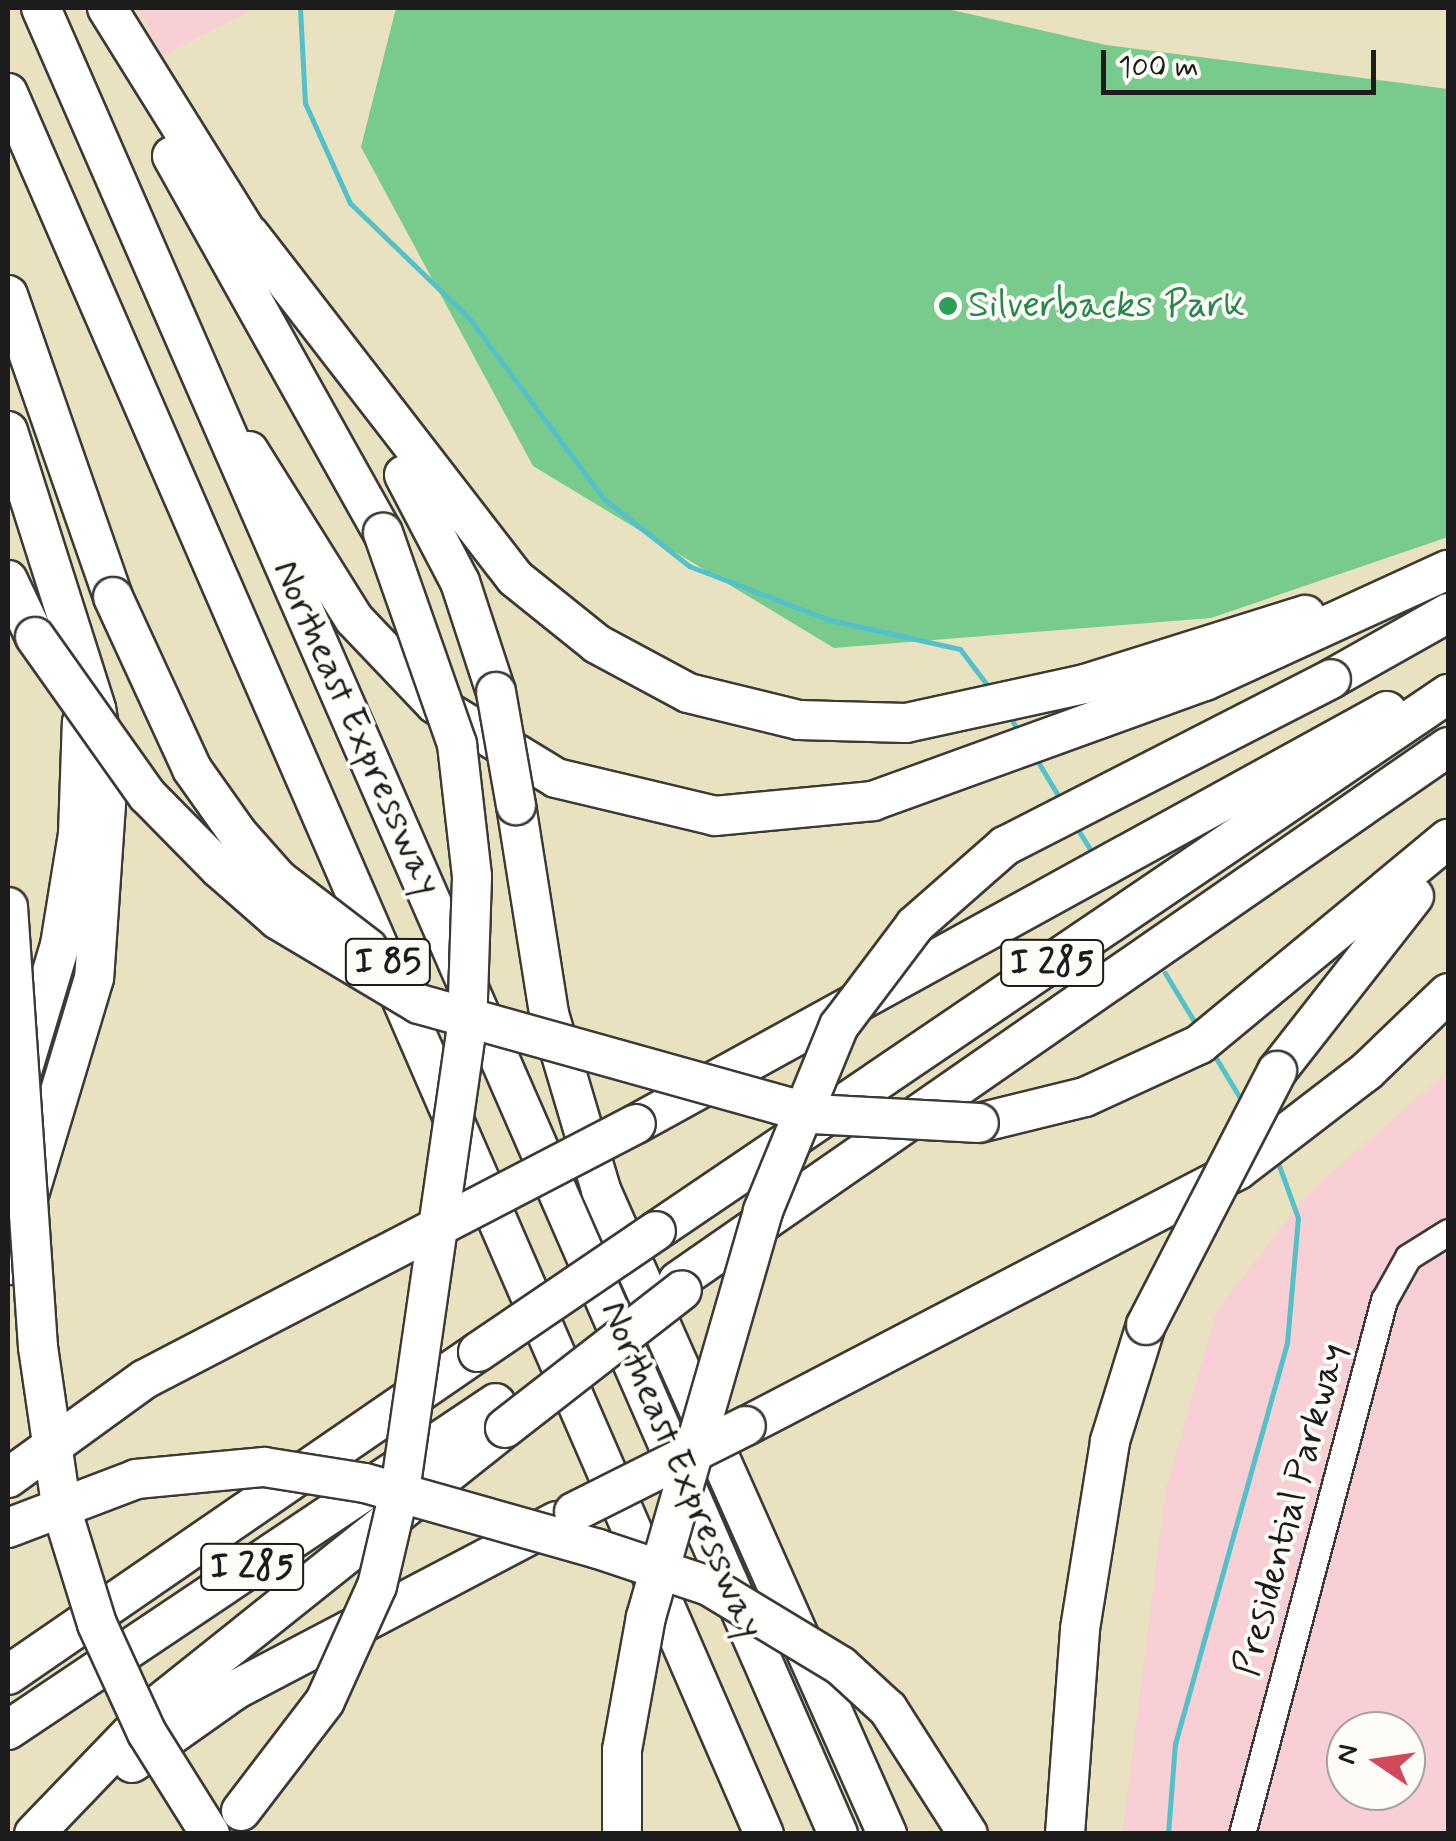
<!DOCTYPE html>
<html>
<head>
<meta charset="utf-8">
<style>
	body { margin:0 }
	#map { position:relative; width:1456px; height:1841px; overflow:hidden; background:#e8e2c0; font-family:Mynerve,sans-serif }
	div>[style] { position:absolute }
	.built>* { inset:0; background:#f7cfd4 }
	.green>* { inset:0; background:#79cb8d }
	.stream>* { height:5px; margin:-2.5px; padding:0 2.5px; transform-origin:2.5px; border-radius:2.5px; background:#53c1c9 }
	.roads { filter:drop-shadow(2px 0 #3b3a35) drop-shadow(-2px 0 #3b3a35) drop-shadow(0 2px #3b3a35) drop-shadow(0 -2px #3b3a35) }
	.minor>* { height:25px; margin:-12.5px; padding:0 12.5px; transform-origin:12.5px; border-radius:12.5px; background:#fff }
	.highway>* { height:38px; margin:-19px; padding:0 19px; transform-origin:19px; border-radius:19px; background:#fff }
	.bridges { filter:drop-shadow(2px 0 #3b3a35) drop-shadow(-2px 0 #3b3a35) drop-shadow(0 2px #3b3a35) drop-shadow(0 -2px #3b3a35) }
	.highway-bridge>* { height:38px; margin:-19px; padding:0 19px; transform-origin:19px; border-radius:19px; background:#fff }
	.dots>* { width:28px; height:28px; translate:-50% -50%; box-sizing:border-box; border:5px solid #fdfcf7; border-radius:50% }
	span { translate:-50% -50%; white-space:nowrap; text-align:center; line-height:1.15; -webkit-text-stroke:8px #fdfcf7; paint-order:stroke }
	.shield-label span { padding:2px 8px; background:#fdfcf7; border:2px solid; border-radius:8px; -webkit-text-stroke-width:0 }
	.shield-label { font-size:35px; color:#1c1c1c; font-weight:700 }
	.leisure-label { font-size:38px; color:#27864d }
	.left { translate:0 -50%; text-align:left }
	.street-label { font-size:38px; color:#1c1c1c }
	.frame { position:absolute; inset:0; border:10px solid #1c1c1c; pointer-events:none }
	.north { position:absolute; left:1326px; top:1711px; width:100px; height:100px; box-sizing:border-box; background:#fdfcf7; border:2px solid #a3a29f; border-radius:50%; rotate:283deg; font-size:28px; font-weight:700; line-height:40px; text-align:center; color:#1c1c1c }
	.north::after { content:''; display:block; margin:auto; width:35px; height:45px; background:#d1495b; clip-path:polygon(50% 0,100% 100%,50% 72%,0 100%) }
	.scale { position:absolute; left:1101px; top:50px; width:275px; height:45px; box-sizing:border-box; border:5px solid #1c1c1c; border-top:0; padding-left:12px; font-size:30px; line-height:35px; white-space:nowrap; color:#1c1c1c; -webkit-text-stroke:8px #fdfcf7; paint-order:stroke }
</style>
</head>
<body>
<div id="map">
	<div class="built">
		<i style="clip-path:polygon(139px 8px,255px 8px,161px 57px)"></i>
		<i style="clip-path:polygon(evenodd,1448px 1071px,1448px 1833px,1122px 1834px,1166px 1489px,1216px 1312px,1306px 1195px,1448px 1071px,1346px 1731px,1406px 1731px,1406px 1791px,1346px 1791px,1346px 1731px)"></i>
	</div>
	<div class="green">
		<i style="clip-path:polygon(396px 8px,943px 8px,1106px 45px,1448px 89px,1448px 537px,1211px 618px,834px 648px,533px 466px,361px 147px)"></i>
	</div>
	<div class="stream">
		<i style="left:300px;top:8px;width:95px;rotate:87deg"></i>
		<i style="left:305px;top:103px;width:110px;rotate:65.8deg"></i>
		<i style="left:350px;top:203px;width:165px;rotate:44deg"></i>
		<i style="left:469px;top:318px;width:226px;rotate:53.3deg"></i>
		<i style="left:604px;top:499px;width:108px;rotate:38.2deg"></i>
		<i style="left:689px;top:566px;width:151px;rotate:21deg"></i>
		<i style="left:830px;top:620px;width:133px;rotate:12.6deg"></i>
		<i style="left:960px;top:649px;width:51px;rotate:52.9deg"></i>
		<i style="left:1010px;top:716px;width:15px;rotate:62deg"></i>
		<i style="left:1038px;top:762px;width:47px;rotate:59deg"></i>
		<i style="left:1075px;top:825px;width:34px;rotate:58deg"></i>
		<i style="left:1165px;top:973px;width:62px;rotate:58.9deg"></i>
		<i style="left:1213px;top:1053px;width:58px;rotate:59deg"></i>
		<i style="left:1168px;top:1834px;width:90px;rotate:-85.6deg"></i>
		<i style="left:1175px;top:1744px;width:416px;rotate:-74.4deg"></i>
		<i style="left:1287px;top:1343px;width:125px;rotate:-85deg"></i>
		<i style="left:1298px;top:1218px;width:62px;rotate:-109.9deg"></i>
	</div>
	<div class="roads">
		<div class="minor">
			<i style="left:1242px;top:1834px;width:553px;rotate:-75.11deg"></i>
			<i style="left:1384px;top:1300px;width:49px;rotate:-60.8deg"></i>
			<i style="left:1408px;top:1257px;width:47px;rotate:-32deg"></i>
		</div>
		<div class="highway">
			<i style="left:41px;top:8px;width:1992px;rotate:66.42deg"></i>
			<i style="left:107px;top:8px;width:293px;rotate:58.1deg"></i>
			<i style="left:8px;top:93px;width:1898px;rotate:66.53deg"></i>
			<i style="left:172px;top:156px;width:432px;rotate:60.8deg"></i>
			<i style="left:250px;top:235px;width:433px;rotate:52.3deg"></i>
			<i style="left:515px;top:578px;width:105px;rotate:38.8deg"></i>
			<i style="left:597px;top:644px;width:103px;rotate:28.3deg"></i>
			<i style="left:688px;top:693px;width:114px;rotate:13.7deg"></i>
			<i style="left:799px;top:720px;width:107px;rotate:1.6deg"></i>
			<i style="left:906px;top:723px;width:183px;rotate:-12.3deg"></i>
			<i style="left:1085px;top:684px;width:231px;rotate:-17.4deg"></i>
			<i style="left:8px;top:295px;width:320px;rotate:70.8deg"></i>
			<i style="left:8px;top:431px;width:292px;rotate:72.4deg"></i>
			<i style="left:96px;top:709px;width:67px;rotate:79.7deg"></i>
			<i style="left:108px;top:775px;width:203px;rotate:93.9deg"></i>
			<i style="left:94px;top:978px;width:300px;rotate:106.7deg"></i>
			<i style="left:249px;top:451px;width:198px;rotate:58deg"></i>
			<i style="left:354px;top:619px;width:117px;rotate:46.4deg"></i>
			<i style="left:435px;top:704px;width:142px;rotate:31.4deg"></i>
			<i style="left:556px;top:778px;width:163px;rotate:13.4deg"></i>
			<i style="left:715px;top:816px;width:159px;rotate:-5.4deg"></i>
			<i style="left:873px;top:801px;width:353px;rotate:-19.9deg"></i>
			<i style="left:1205px;top:681px;width:267px;rotate:-24.6deg"></i>
			<i style="left:404px;top:475px;width:121px;rotate:62.4deg"></i>
			<i style="left:460px;top:582px;width:116px;rotate:71.9deg"></i>
			<i style="left:8px;top:580px;width:63px;rotate:64.7deg"></i>
			<i style="left:1331px;top:679px;width:134px;rotate:-29.4deg"></i>
			<i style="left:516px;top:805px;width:212px;rotate:81deg"></i>
			<i style="left:549px;top:1014px;width:184px;rotate:73.5deg"></i>
			<i style="left:601px;top:1190px;width:705px;rotate:66.05deg"></i>
			<i style="left:1277px;top:1071px;width:222px;rotate:-51.9deg"></i>
			<i style="left:21px;top:1075px;width:136px;rotate:-73.3deg"></i>
			<i style="left:60px;top:945px;width:112px;rotate:-80.8deg"></i>
			<i style="left:78px;top:834px;width:112px;rotate:-88deg"></i>
			<i style="left:979px;top:1123px;width:109px;rotate:-13.8deg"></i>
			<i style="left:1085px;top:1097px;width:127px;rotate:-24.7deg"></i>
			<i style="left:1200px;top:1044px;width:322px;rotate:-39.6deg"></i>
			<i style="left:636px;top:1124px;width:857px;rotate:-28.81deg"></i>
			<i style="left:656px;top:1231px;width:957px;rotate:-34.14deg"></i>
			<i style="left:678px;top:1281px;width:937px;rotate:-34.74deg"></i>
			<i style="left:746px;top:1426px;width:555px;rotate:-27.49deg"></i>
			<i style="left:1238px;top:1170px;width:163px;rotate:-37.5deg"></i>
			<i style="left:1367px;top:1071px;width:112px;rotate:-43.9deg"></i>
			<i style="left:8px;top:1675px;width:570px;rotate:-34.5deg"></i>
			<i style="left:8px;top:1730px;width:587px;rotate:-33.83deg"></i>
			<i style="left:132px;top:1763px;width:126px;rotate:-35.3deg"></i>
			<i style="left:235px;top:1690px;width:364px;rotate:-27.7deg"></i>
			<i style="left:34px;top:1834px;width:180px;rotate:-46.1deg"></i>
			<i style="left:159px;top:1704px;width:443px;rotate:-38.6deg"></i>
			<i style="left:1065px;top:1834px;width:206px;rotate:-85.8deg"></i>
			<i style="left:1080px;top:1629px;width:190px;rotate:-80.9deg"></i>
			<i style="left:1110px;top:1441px;width:121px;rotate:-72.8deg"></i>
		</div>
	</div>
	<div class="bridges">
		<div class="highway-bridge">
			<i style="left:113px;top:597px;width:189px;rotate:65.3deg"></i>
			<i style="left:192px;top:769px;width:80px;rotate:54.7deg"></i>
			<i style="left:238px;top:834px;width:62px;rotate:48.3deg"></i>
			<i style="left:279px;top:880px;width:112px;rotate:37.4deg"></i>
			<i style="left:35px;top:637px;width:194px;rotate:54.7deg"></i>
			<i style="left:147px;top:795px;width:104px;rotate:45.4deg"></i>
			<i style="left:220px;top:869px;width:77px;rotate:41.3deg"></i>
			<i style="left:278px;top:920px;width:164px;rotate:30.8deg"></i>
			<i style="left:419px;top:1004px;width:409px;rotate:15.6deg"></i>
			<i style="left:813px;top:1114px;width:166px;rotate:3.1deg"></i>
			<i style="left:496px;top:692px;width:115px;rotate:80deg"></i>
			<i style="left:8px;top:907px;width:441px;rotate:86.1deg"></i>
			<i style="left:38px;top:1347px;width:166px;rotate:81.7deg"></i>
			<i style="left:62px;top:1511px;width:118px;rotate:72.8deg"></i>
			<i style="left:97px;top:1624px;width:120px;rotate:65.4deg"></i>
			<i style="left:147px;top:1733px;width:119px;rotate:58deg"></i>
			<i style="left:1146px;top:1325px;width:286px;rotate:-62.7deg"></i>
			<i style="left:478px;top:1352px;width:215px;rotate:-34.2deg"></i>
			<i style="left:505px;top:1428px;width:224px;rotate:-37.9deg"></i>
			<i style="left:8px;top:1478px;width:169px;rotate:-35.9deg"></i>
			<i style="left:145px;top:1379px;width:553px;rotate:-27.45deg"></i>
			<i style="left:574px;top:1512px;width:192px;rotate:-26.6deg"></i>
			<i style="left:8px;top:1528px;width:137px;rotate:-20.9deg"></i>
			<i style="left:136px;top:1479px;width:129px;rotate:-5.4deg"></i>
			<i style="left:264px;top:1467px;width:102px;rotate:9deg"></i>
			<i style="left:365px;top:1483px;width:242px;rotate:15.8deg"></i>
			<i style="left:598px;top:1549px;width:117px;rotate:18.4deg"></i>
			<i style="left:709px;top:1586px;width:154px;rotate:31.2deg"></i>
			<i style="left:841px;top:1666px;width:64px;rotate:42.5deg"></i>
			<i style="left:888px;top:1709px;width:148px;rotate:57.4deg"></i>
			<i style="left:241px;top:1811px;width:138px;rotate:-52.6deg"></i>
			<i style="left:325px;top:1701px;width:126px;rotate:-65.7deg"></i>
			<i style="left:377px;top:1586px;width:105px;rotate:-76.8deg"></i>
			<i style="left:401px;top:1484px;width:461px;rotate:-81.8deg"></i>
			<i style="left:467px;top:1028px;width:152px;rotate:-88.1deg"></i>
			<i style="left:472px;top:876px;width:133px;rotate:-96.5deg"></i>
			<i style="left:457px;top:744px;width:224px;rotate:-109.3deg"></i>
			<i style="left:622px;top:1834px;width:84px;rotate:-90deg"></i>
			<i style="left:622px;top:1750px;width:135px;rotate:-79.8deg"></i>
			<i style="left:646px;top:1617px;width:423px;rotate:-73.9deg"></i>
			<i style="left:763px;top:1211px;width:200px;rotate:-67.7deg"></i>
			<i style="left:839px;top:1026px;width:126px;rotate:-53deg"></i>
			<i style="left:915px;top:925px;width:120px;rotate:-41.3deg"></i>
			<i style="left:1005px;top:846px;width:366px;rotate:-27.1deg"></i>
		</div>
	</div>
	<div class="dots">
		<i style="left:948px;top:306px;background:#2e9e5b"></i>
	</div>
	<div class="shield-label">
		<span style="left:388px;top:962px">I 85</span>
		<span style="left:1052px;top:963px">I 285</span>
		<span style="left:252px;top:1567px">I 285</span>
	</div>
	<div class="leisure-label">
		<span class="left" style="left:968px;top:306px">Silverbacks Park</span>
	</div>
	<div class="street-label">
		<span style="left:356px;top:728px;rotate:66deg">Northeast Expressway</span>
		<span style="left:681px;top:1470px;rotate:67deg">Northeast Expressway</span>
		<span style="left:1291px;top:1510px;rotate:-75deg">Presidential Parkway</span>
	</div>
	<div class="frame"></div>
	<div class="north">N</div>
	<div class="scale">100 m</div>
</div>
</body>
</html>
